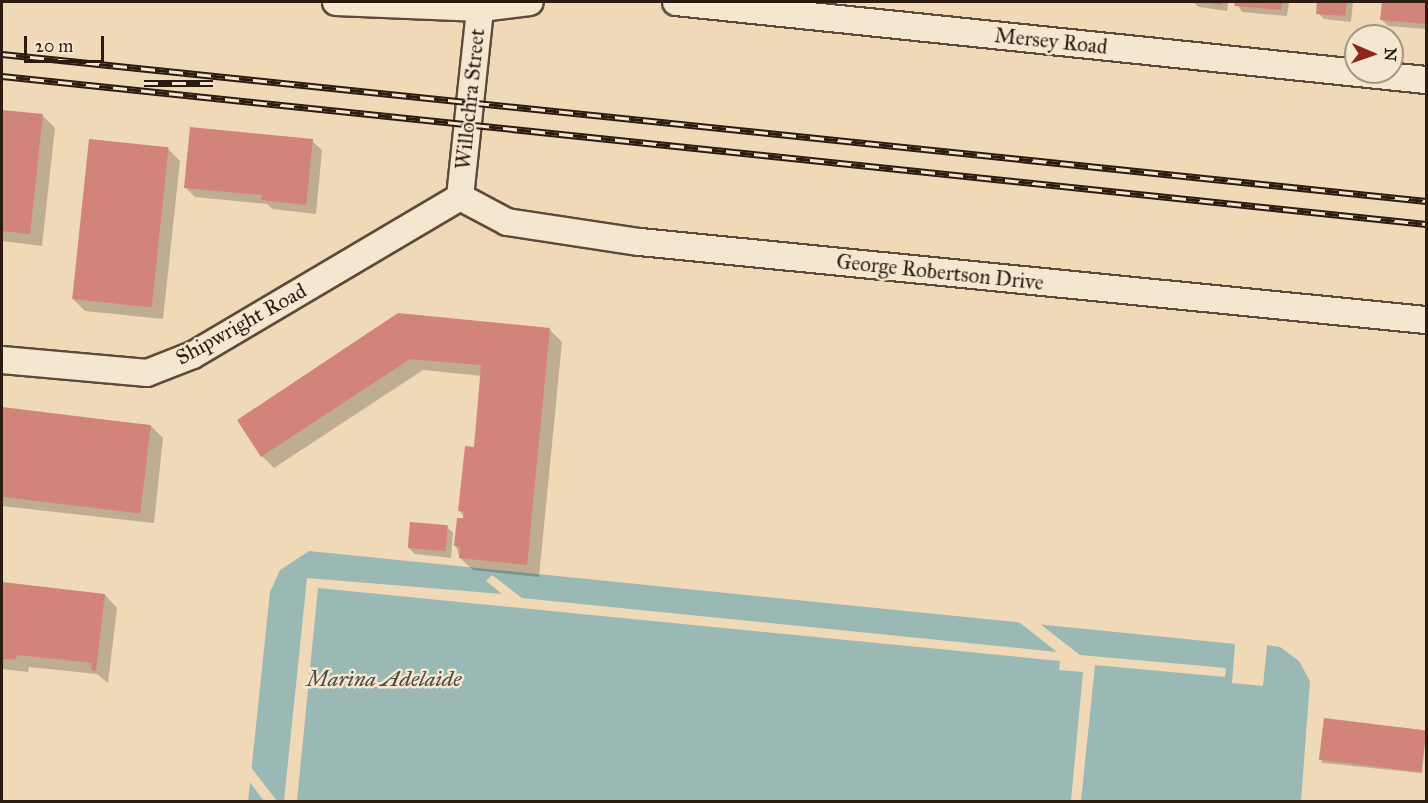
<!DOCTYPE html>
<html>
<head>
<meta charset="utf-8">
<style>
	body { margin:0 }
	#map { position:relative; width:1428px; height:803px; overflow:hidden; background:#efd9b7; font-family:"IM FELL Great Primer",serif }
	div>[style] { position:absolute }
	.water>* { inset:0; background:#9ab9b4 }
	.pier>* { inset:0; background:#efd9b7 }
	.shadow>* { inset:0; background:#0003; transform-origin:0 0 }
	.building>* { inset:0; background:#d38478; transform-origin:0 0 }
	.roads { filter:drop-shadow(2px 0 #5e4a3b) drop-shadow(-2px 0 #5e4a3b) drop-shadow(0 2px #5e4a3b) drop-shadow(0 -2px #5e4a3b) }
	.minor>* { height:26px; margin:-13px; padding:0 13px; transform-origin:13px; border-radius:13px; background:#f5e6d0 }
	.rail>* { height:7px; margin-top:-3.5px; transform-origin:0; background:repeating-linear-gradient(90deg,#f5e6d0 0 14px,#2d1b12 0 28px); box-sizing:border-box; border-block:2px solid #2d1b12 }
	span { translate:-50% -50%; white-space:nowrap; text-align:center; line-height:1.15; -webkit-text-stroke:5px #f5e6d0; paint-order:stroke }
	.street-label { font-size:21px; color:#2d1b12 }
	.water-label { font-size:22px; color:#4e4a43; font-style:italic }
	.frame { position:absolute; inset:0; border:3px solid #2d1b12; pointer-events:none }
	.north { position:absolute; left:1344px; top:24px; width:60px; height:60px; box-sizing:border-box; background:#f5e6d0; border:2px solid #a59584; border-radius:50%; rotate:92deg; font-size:16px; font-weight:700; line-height:24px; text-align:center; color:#2d1b12 }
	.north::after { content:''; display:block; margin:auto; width:21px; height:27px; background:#8f2418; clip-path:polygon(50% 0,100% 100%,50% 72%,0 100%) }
	.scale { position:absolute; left:24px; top:36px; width:80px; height:27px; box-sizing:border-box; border:3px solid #2d1b12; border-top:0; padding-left:8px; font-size:18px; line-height:21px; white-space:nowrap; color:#2d1b12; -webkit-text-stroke:4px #f5e6d0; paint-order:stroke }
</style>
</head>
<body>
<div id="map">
	<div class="water">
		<i style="clip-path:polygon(309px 551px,1235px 644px,1232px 683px,1263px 686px,1267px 645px,1280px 647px,1299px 661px,1310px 681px,1301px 801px,248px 802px,270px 592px,280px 570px)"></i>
	</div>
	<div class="pier">
		<i style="clip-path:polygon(492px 575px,522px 598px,1057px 652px,1015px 619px,1035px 620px,1080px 655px,1226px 668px,1225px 677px,1095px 665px,1081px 801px,1071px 801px,1083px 672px,1059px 670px,1060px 661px,318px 588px,297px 801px,284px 801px,307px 578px,502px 594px,486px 581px)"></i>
		<i style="clip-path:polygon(250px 766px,277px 801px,264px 801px,249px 781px)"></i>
	</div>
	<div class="shadow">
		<i style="clip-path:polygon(1193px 2px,1228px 2px,1227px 11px,1199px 7px)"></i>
		<i style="clip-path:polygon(1236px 2px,1289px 2px,1287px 16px,1242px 12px)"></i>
		<i style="clip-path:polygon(1319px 2px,1353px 2px,1351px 22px,1324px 19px,1318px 13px)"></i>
		<i style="clip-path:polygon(1383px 2px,1426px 2px,1426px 29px,1388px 26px,1382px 20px)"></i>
		<i style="clip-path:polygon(2px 111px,43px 116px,55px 128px,42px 246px,2px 241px)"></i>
		<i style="clip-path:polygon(312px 141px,322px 150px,316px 214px,273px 209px,267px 204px,195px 197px,185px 187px)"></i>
		<i style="clip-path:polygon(168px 149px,180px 161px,163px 319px,85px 311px,73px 299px)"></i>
		<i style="clip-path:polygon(398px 315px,550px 330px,562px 342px,539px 577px,473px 570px,460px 558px,456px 546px,465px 520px,460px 510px,475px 449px,482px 376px,423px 370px,274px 468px,262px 456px)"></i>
		<i style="clip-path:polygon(2px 409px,150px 425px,163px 438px,154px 523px,2px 506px)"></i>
		<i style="clip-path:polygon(447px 527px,453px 533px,451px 558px,415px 554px,409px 548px)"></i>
		<i style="clip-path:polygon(2px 584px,105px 595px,117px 608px,108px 683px,97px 674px,29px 667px,28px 672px,2px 669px)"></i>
		<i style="left:1326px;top:720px;width:101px;height:43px;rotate:6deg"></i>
	</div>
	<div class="building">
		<i style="clip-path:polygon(1205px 2px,1222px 2px,1221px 5px)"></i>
		<i style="clip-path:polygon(1235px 2px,1282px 2px,1281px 10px,1234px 6px)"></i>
		<i style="clip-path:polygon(1317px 2px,1347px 2px,1345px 16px,1316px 14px)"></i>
		<i style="clip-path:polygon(1382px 2px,1426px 2px,1426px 24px,1380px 20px)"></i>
		<i style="clip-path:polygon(2px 110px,43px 114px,30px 234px,2px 231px)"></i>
		<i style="clip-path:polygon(190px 127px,313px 139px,306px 205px,261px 200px,262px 195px,184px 188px)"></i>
		<i style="left:89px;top:139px;width:80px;height:161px;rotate:6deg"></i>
		<i style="clip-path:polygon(398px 313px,550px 328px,527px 565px,459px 558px,460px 547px,454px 546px,457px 518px,463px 518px,464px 512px,458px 511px,465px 446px,474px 447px,481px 365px,410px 359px,261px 457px,237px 420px)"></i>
		<i style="left:2px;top:407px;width:150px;height:89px;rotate:7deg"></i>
		<i style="left:410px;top:522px;width:38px;height:26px;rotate:5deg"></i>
		<i style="clip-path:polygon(2px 582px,105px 594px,96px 671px,91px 670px,92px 663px,17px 655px,16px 660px,2px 659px)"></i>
		<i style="left:1324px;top:718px;width:103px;height:42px;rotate:7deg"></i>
	</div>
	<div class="roads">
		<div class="minor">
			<i style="left:336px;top:2px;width:145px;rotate:2.4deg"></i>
			<i style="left:481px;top:8px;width:49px;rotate:-7deg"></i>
			<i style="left:676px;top:2px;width:754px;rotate:5.94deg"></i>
			<i style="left:460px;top:197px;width:53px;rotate:28deg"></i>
			<i style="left:507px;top:222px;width:134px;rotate:8.6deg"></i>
			<i style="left:640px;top:242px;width:790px;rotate:5.67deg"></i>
			<i style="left:460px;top:197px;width:196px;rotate:-83.9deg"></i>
			<i style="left:2px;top:360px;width:146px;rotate:5.1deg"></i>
			<i style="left:147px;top:373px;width:49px;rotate:-21.4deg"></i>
			<i style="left:193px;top:355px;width:310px;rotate:-30.6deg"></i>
		</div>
	</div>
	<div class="rail">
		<i style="left:2px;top:54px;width:1432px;rotate:5.89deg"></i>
		<i style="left:2px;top:76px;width:1432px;rotate:5.93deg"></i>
		<i style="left:144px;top:83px;width:69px"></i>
	</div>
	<div class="street-label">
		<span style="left:1051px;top:41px;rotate:6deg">Mersey Road</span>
		<span style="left:470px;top:99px;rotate:-84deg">Willochra Street</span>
		<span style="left:940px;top:272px;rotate:6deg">George Robertson Drive</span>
		<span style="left:241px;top:324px;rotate:-29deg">Shipwright Road</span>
	</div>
	<div class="water-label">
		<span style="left:384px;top:679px">Marina Adelaide</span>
	</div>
	<div class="frame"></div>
	<div class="north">N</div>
	<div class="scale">20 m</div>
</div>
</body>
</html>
